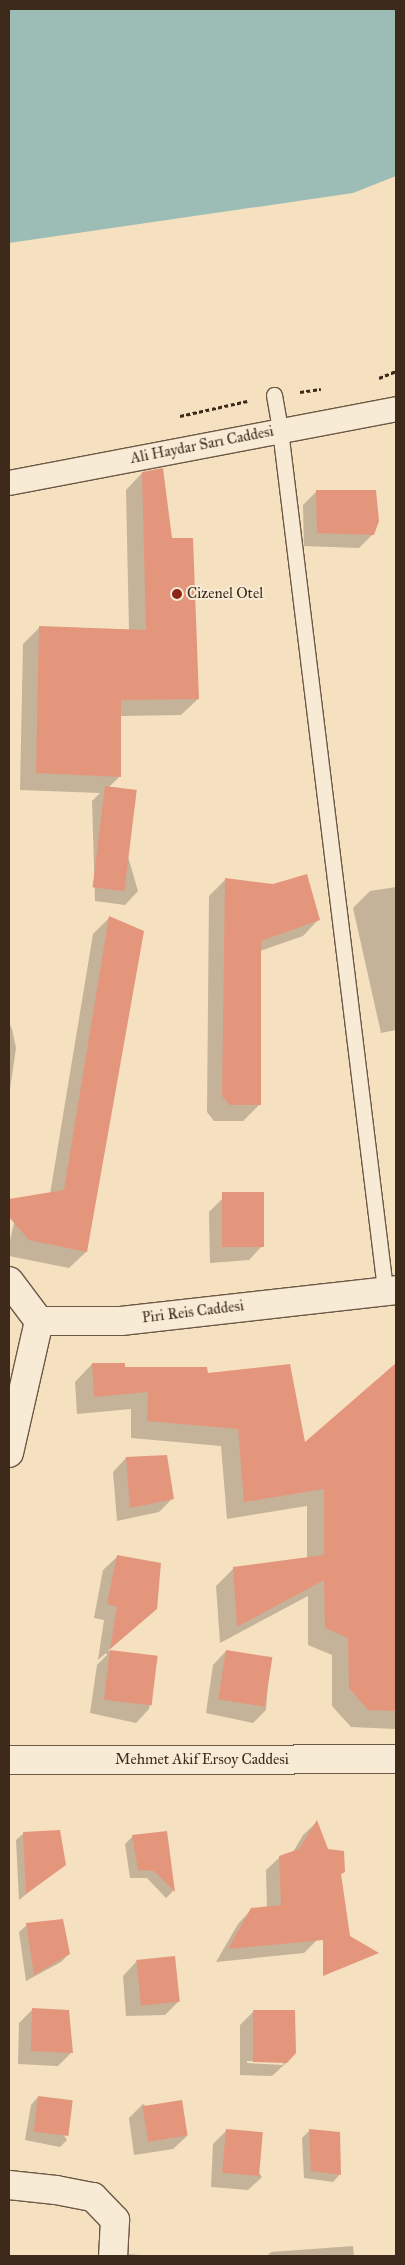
<!DOCTYPE html>
<html>
<head>
<meta charset="utf-8">
<style>
	body { margin:0 }
	#map { position:relative; width:405px; height:2265px; overflow:hidden; background:#f5e0c0; font-family:"IM FELL Great Primer",serif }
	div>[style] { position:absolute }
	.water>* { inset:0; background:#9cbdb6 }
	.shadow>* { inset:0; background:#0003 }
	.building>* { inset:0; background:#e4967d; transform-origin:0 0 }
	.path>* { height:3px; margin-top:-1.5px; transform-origin:0; background:repeating-linear-gradient(90deg,#3e2a1a 0 4px,transparent 0 6.5px) }
	.roads { filter:drop-shadow(1px 0 #6c5844) drop-shadow(-1px 0 #6c5844) drop-shadow(0 1px #6c5844) drop-shadow(0 -1px #6c5844) }
	.service>* { height:15px; margin:-7.5px; padding:0 7.5px; transform-origin:7.5px; border-radius:7.5px; background:#f8ebd6 }
	.pedestrian>* { height:24px; margin:-12px; padding:0 12px; transform-origin:12px; border-radius:12px; background:#f8ebd6 }
	.minor>* { height:28px; margin:-14px; padding:0 14px; transform-origin:14px; border-radius:14px; background:#f8ebd6 }
	.tertiary>* { height:28px; margin:-14px; padding:0 14px; transform-origin:14px; border-radius:14px; background:#f8ebd6 }
	.dots>* { width:14px; height:14px; translate:-50% -50%; box-sizing:border-box; border:2px solid #f8ebd6; border-radius:50% }
	span { translate:-50% -50%; white-space:nowrap; text-align:center; line-height:1.15; -webkit-text-stroke:4px #f8ebd6; paint-order:stroke }
	.street-label { font-size:15px; color:#3e2a1a }
	.poi-label { font-size:15px; color:#3e2a1a }
	.left { translate:0 -50%; text-align:left }
	.frame { position:absolute; inset:0; border:10px solid #3e2a1a; pointer-events:none }
</style>
</head>
<body>
<div id="map">
	<div class="water">
		<i style="clip-path:polygon(9px 9px,396px 9px,396px 176px,353px 193px,9px 243px)"></i>
	</div>
	<div class="shadow">
		<i style="clip-path:polygon(142px 473px,170px 540px,198px 699px,181px 715px,120px 716px,119px 777px,108px 788px,138px 891px,125px 905px,95px 901px,92px 801px,100px 793px,20px 790px,23px 644px,40px 627px,129px 631px,126px 490px)"></i>
		<i style="clip-path:polygon(316px 492px,373px 534px,359px 548px,304px 546px,303px 505px)"></i>
		<i style="clip-path:polygon(226px 879px,319px 919px,303px 936px,260px 951px,260px 1104px,243px 1121px,214px 1121px,207px 1112px,209px 896px)"></i>
		<i style="clip-path:polygon(396px 887px,396px 1030px,381px 1033px,353px 908px,370px 891px)"></i>
		<i style="clip-path:polygon(110px 917px,86px 1252px,69px 1268px,9px 1256px,9px 1245px,16px 1214px,50px 1194px,93px 934px)"></i>
		<i style="clip-path:polygon(9px 1023px,12px 1029px,16px 1048px,9px 1096px)"></i>
		<i style="clip-path:polygon(223px 1198px,262px 1246px,249px 1260px,210px 1263px,209px 1212px)"></i>
		<i style="clip-path:polygon(92px 1364px,206px 1375px,304px 1444px,396px 1364px,396px 1729px,351px 1727px,332px 1706px,332px 1655px,308px 1645px,308px 1596px,220px 1643px,216px 1586px,234px 1568px,307px 1558px,307px 1506px,227px 1519px,221px 1446px,131px 1438px,131px 1409px,77px 1414px,75px 1382px)"></i>
		<i style="clip-path:polygon(126px 1458px,172px 1499px,159px 1512px,117px 1521px,113px 1472px)"></i>
		<i style="clip-path:polygon(117px 1557px,156px 1608px,108px 1651px,157px 1657px,149px 1709px,136px 1723px,90px 1713px,97px 1665px,107px 1655px,106px 1653px,98px 1660px,104px 1620px,94px 1618px,103px 1570px)"></i>
		<i style="clip-path:polygon(226px 1651px,270px 1658px,266px 1710px,253px 1723px,206px 1713px,213px 1665px)"></i>
		<i style="clip-path:polygon(316px 1823px,327px 1850px,344px 1872px,340px 1875px,317px 1940px,304px 1953px,216px 1962px,238px 1924px,251px 1910px,267px 1908px,266px 1870px,280px 1857px,293px 1852px,303px 1835px)"></i>
		<i style="clip-path:polygon(166px 1832px,173px 1891px,166px 1898px,147px 1878px,130px 1878px,125px 1844px,133px 1836px)"></i>
		<i style="clip-path:polygon(24px 1833px,64px 1864px,19px 1900px,16px 1840px)"></i>
		<i style="clip-path:polygon(27px 1925px,69px 1954px,61px 1962px,26px 1981px,19px 1932px)"></i>
		<i style="clip-path:polygon(136px 1962px,179px 2001px,165px 2015px,126px 2016px,123px 1976px)"></i>
		<i style="clip-path:polygon(32px 2010px,72px 2052px,58px 2066px,18px 2064px,19px 2023px)"></i>
		<i style="clip-path:polygon(evenodd,254px 2011px,286px 2063px,272px 2076px,240px 2075px,240px 2025px,254px 2011px,247px 2061px,283px 2062px,283px 2065px,247px 2063px,247px 2061px)"></i>
		<i style="clip-path:polygon(38px 2097px,67px 2140px,60px 2147px,25px 2140px,31px 2105px)"></i>
		<i style="clip-path:polygon(143px 2104px,187px 2136px,173px 2149px,134px 2155px,129px 2118px)"></i>
		<i style="clip-path:polygon(227px 2130px,262px 2177px,248px 2190px,211px 2187px,213px 2144px)"></i>
		<i style="clip-path:polygon(310px 2130px,340px 2174px,333px 2182px,304px 2178px,302px 2138px)"></i>
		<i style="clip-path:polygon(353px 2246px,354px 2256px,267px 2256px,271px 2252px)"></i>
		<i style="clip-path:polygon(129px 2254px,151px 2256px,127px 2256px)"></i>
	</div>
	<div class="building">
		<i style="clip-path:polygon(163px 468px,172px 538px,193px 538px,199px 699px,121px 700px,121px 777px,36px 773px,39px 626px,146px 630px,142px 472px)"></i>
		<i style="clip-path:polygon(316px 490px,376px 490px,379px 521px,374px 535px,317px 533px)"></i>
		<i style="left:105px;top:786px;width:32px;height:102px;rotate:7deg"></i>
		<i style="clip-path:polygon(307px 874px,320px 920px,261px 941px,261px 1105px,230px 1105px,222px 1096px,225px 878px,273px 884px)"></i>
		<i style="clip-path:polygon(109px 916px,144px 931px,87px 1252px,29px 1240px,9px 1217px,9px 1199px,64px 1190px)"></i>
		<i style="left:264px;top:1192px;width:55px;height:42px;rotate:90deg"></i>
		<i style="clip-path:polygon(92px 1363px,125px 1363px,125px 1367px,207px 1367px,208px 1373px,290px 1364px,305px 1442px,396px 1363px,396px 1711px,368px 1710px,349px 1688px,348px 1638px,325px 1628px,324px 1580px,237px 1627px,233px 1567px,324px 1555px,324px 1489px,244px 1502px,238px 1429px,147px 1421px,148px 1392px,94px 1397px)"></i>
		<i style="clip-path:polygon(167px 1455px,174px 1499px,130px 1508px,126px 1457px)"></i>
		<i style="clip-path:polygon(117px 1555px,161px 1563px,157px 1609px,110px 1649px,117px 1607px,107px 1604px)"></i>
		<i style="left:110px;top:1650px;width:48px;height:50px;rotate:7deg"></i>
		<i style="left:226px;top:1650px;width:47px;height:50px;rotate:9deg"></i>
		<i style="clip-path:polygon(317px 1820px,328px 1849px,344px 1851px,345px 1872px,341px 1874px,350px 1936px,379px 1953px,323px 1976px,323px 1940px,228px 1949px,251px 1908px,281px 1905px,279px 1856px,299px 1849px)"></i>
		<i style="clip-path:polygon(60px 1830px,66px 1865px,26px 1894px,23px 1832px)"></i>
		<i style="clip-path:polygon(167px 1831px,175px 1892px,154px 1871px,138px 1870px,132px 1835px)"></i>
		<i style="clip-path:polygon(63px 1919px,70px 1954px,34px 1975px,26px 1923px)"></i>
		<i style="left:175px;top:1956px;width:46px;height:39px;rotate:84deg"></i>
		<i style="clip-path:polygon(32px 2008px,69px 2010px,73px 2053px,31px 2051px)"></i>
		<i style="clip-path:polygon(253px 2010px,295px 2010px,296px 2053px,287px 2063px,253px 2062px)"></i>
		<i style="left:38px;top:2096px;width:35px;height:36px;rotate:7deg"></i>
		<i style="left:182px;top:2100px;width:36px;height:40px;rotate:81deg"></i>
		<i style="left:226px;top:2129px;width:37px;height:44px;rotate:5deg"></i>
		<i style="clip-path:polygon(309px 2129px,340px 2132px,341px 2175px,311px 2171px)"></i>
	</div>
	<div class="path">
		<i style="left:379px;top:378px;width:18px;rotate:-22deg"></i>
		<i style="left:300px;top:392px;width:21px;rotate:-8deg"></i>
		<i style="left:180px;top:416px;width:69px;rotate:-12.6deg"></i>
	</div>
	<div class="roads">
		<div class="service">
			<i style="left:274px;top:395px;width:36px;rotate:80deg"></i>
			<i style="left:280px;top:430px;width:865px;rotate:83.03deg"></i>
		</div>
		<div class="pedestrian">
			<i style="left:9px;top:483px;width:394px;rotate:-10.8deg"></i>
		</div>
		<div class="minor">
			<i style="left:9px;top:1453px;width:135px;rotate:-77.2deg"></i>
			<i style="left:9px;top:2185px;width:47px;rotate:6.1deg"></i>
			<i style="left:56px;top:2190px;width:38px;rotate:11deg"></i>
			<i style="left:93px;top:2197px;width:32px;rotate:46deg"></i>
			<i style="left:115px;top:2220px;width:36px;rotate:93deg"></i>
		</div>
		<div class="tertiary">
			<i style="left:9px;top:1281px;width:50px;rotate:53.1deg"></i>
			<i style="left:39px;top:1321px;width:82px"></i>
			<i style="left:121px;top:1321px;width:277px;rotate:-6.4deg"></i>
			<i style="left:9px;top:1760px;width:387px;rotate:-0.1deg"></i>
		</div>
	</div>
	<div class="dots">
		<i style="left:177px;top:594px;background:#8f2418"></i>
	</div>
	<div class="street-label">
		<span style="left:202px;top:445px;rotate:-11deg">Ali Haydar Sarı Caddesi</span>
		<span style="left:193px;top:1312px;rotate:-7deg">Piri Reis Caddesi</span>
		<span style="left:202px;top:1760px">Mehmet Akif Ersoy Caddesi</span>
	</div>
	<div class="poi-label">
		<span class="left" style="left:187px;top:594px">Cizenel Otel</span>
	</div>
	<div class="frame"></div>
</div>
</body>
</html>
